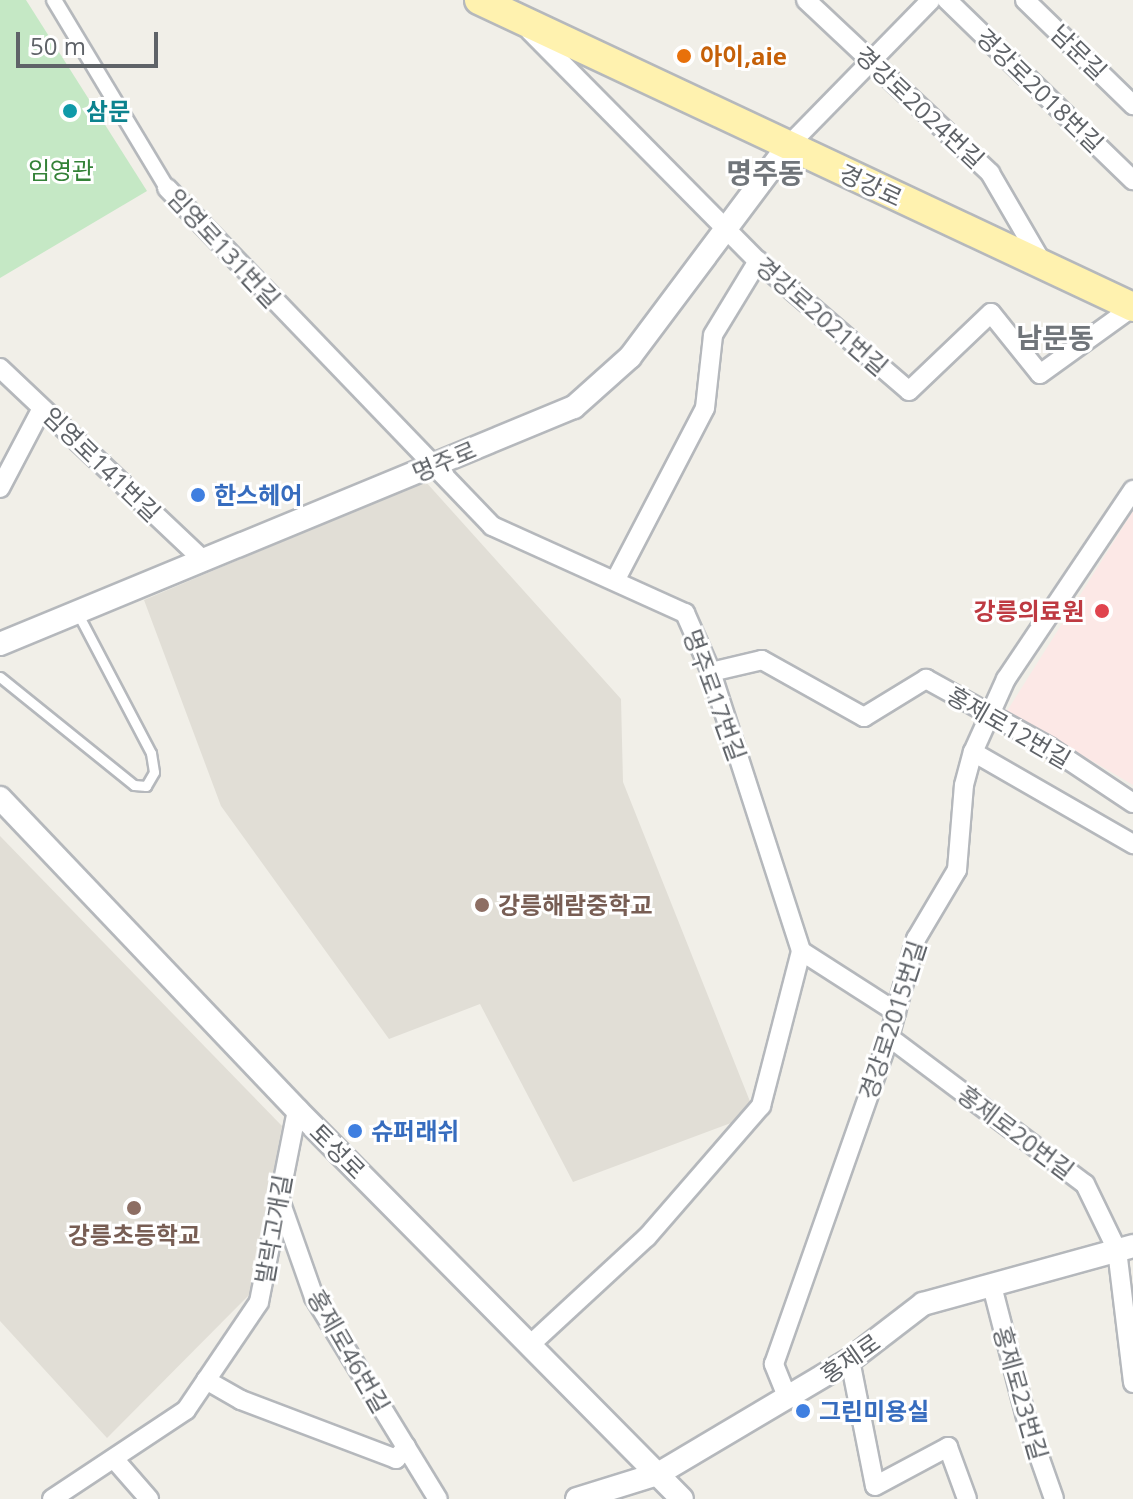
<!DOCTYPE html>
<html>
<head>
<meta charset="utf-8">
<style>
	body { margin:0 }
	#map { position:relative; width:1133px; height:1499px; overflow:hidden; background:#f1efe8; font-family:"Open Sans","Noto Sans KR",sans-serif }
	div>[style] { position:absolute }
	.education>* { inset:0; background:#e1ded6 }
	.medical>* { inset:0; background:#fce8e6 }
	.green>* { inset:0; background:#c5e8c5 }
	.roads { filter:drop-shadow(2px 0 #b5b8bc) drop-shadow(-2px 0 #b5b8bc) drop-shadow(0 2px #b5b8bc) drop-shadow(0 -2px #b5b8bc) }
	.service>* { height:9px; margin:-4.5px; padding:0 4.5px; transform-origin:4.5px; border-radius:4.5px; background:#fff }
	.pedestrian>* { height:14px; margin:-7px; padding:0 7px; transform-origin:7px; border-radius:7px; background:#fff }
	.minor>* { height:18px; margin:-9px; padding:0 9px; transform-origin:9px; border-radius:9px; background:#fff }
	.tertiary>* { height:22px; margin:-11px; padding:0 11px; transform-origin:11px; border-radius:11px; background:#fff }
	.primary>* { height:28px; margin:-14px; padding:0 14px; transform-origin:14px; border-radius:14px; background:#fff2af }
	.dots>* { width:22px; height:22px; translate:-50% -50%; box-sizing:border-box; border:4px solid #fff; border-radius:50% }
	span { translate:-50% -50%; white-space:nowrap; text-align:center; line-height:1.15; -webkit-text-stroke:6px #fff; paint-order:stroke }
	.street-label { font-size:24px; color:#5f6368 }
	.food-label { font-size:24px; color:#c56008; font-weight:700 }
	.left { translate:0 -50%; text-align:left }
	.culture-label { font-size:24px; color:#0d838f; font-weight:700 }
	.park-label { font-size:24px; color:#348238 }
	.shop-label { font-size:24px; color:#366cbe; font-weight:700 }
	.health-label { font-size:24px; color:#be3a42; font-weight:700 }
	.right { translate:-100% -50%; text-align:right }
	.education-label { font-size:24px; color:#785e54; font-weight:700 }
	.quarter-label { font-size:28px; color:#70757a; font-weight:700 }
	.scale { position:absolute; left:16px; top:32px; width:142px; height:36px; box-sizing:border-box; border:4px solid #5f6368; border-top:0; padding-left:10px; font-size:24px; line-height:28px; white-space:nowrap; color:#5f6368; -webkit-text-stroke:6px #fff; paint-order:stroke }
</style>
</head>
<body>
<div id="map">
	<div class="education">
		<i style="clip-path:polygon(425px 481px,621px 699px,623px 782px,755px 1114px,573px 1182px,480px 1004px,389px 1039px,221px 806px,144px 600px)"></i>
		<i style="clip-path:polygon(0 836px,282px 1126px,253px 1291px,107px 1438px,0 1321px)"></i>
	</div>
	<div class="medical">
		<i style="clip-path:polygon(1133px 511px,1133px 785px,1007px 711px)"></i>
	</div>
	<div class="green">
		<i style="clip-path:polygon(0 0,26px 0,147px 191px,0 278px)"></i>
	</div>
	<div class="roads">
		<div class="service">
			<i style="left:0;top:677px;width:172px;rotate:38.9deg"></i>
			<i style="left:134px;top:785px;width:12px;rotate:5deg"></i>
			<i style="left:146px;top:786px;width:16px;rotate:-60deg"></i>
			<i style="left:154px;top:772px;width:19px;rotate:-99deg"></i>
			<i style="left:151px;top:753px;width:159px;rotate:-117.7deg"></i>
		</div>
		<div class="pedestrian">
			<i style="left:54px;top:0;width:219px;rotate:59deg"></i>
		</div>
		<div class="minor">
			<i style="left:806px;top:0;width:253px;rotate:43.2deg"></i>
			<i style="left:990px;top:173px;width:105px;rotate:59.8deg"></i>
			<i style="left:947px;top:0;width:259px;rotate:44.1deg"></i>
			<i style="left:1025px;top:0;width:151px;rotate:44.2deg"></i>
			<i style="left:530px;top:31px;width:324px;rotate:45.3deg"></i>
			<i style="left:758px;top:261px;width:199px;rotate:40.7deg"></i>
			<i style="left:909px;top:391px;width:113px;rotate:-43.6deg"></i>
			<i style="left:991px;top:313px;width:78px;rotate:51.2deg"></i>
			<i style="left:1040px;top:374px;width:115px;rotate:-35.8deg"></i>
			<i style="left:788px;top:146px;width:204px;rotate:-45.6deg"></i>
			<i style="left:167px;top:188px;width:469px;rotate:46.1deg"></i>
			<i style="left:492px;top:526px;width:212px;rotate:24.3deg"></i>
			<i style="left:685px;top:613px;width:64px;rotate:66.2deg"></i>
			<i style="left:711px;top:672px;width:293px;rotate:72.1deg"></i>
			<i style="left:801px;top:951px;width:113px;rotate:32.7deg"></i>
			<i style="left:0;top:368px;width:281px;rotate:43.4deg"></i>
			<i style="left:0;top:488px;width:90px;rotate:-62.3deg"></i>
			<i style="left:616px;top:579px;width:193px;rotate:-62.5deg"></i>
			<i style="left:705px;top:408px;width:73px;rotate:-83.7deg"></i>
			<i style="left:713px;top:335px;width:87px;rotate:-58.7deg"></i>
			<i style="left:711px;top:672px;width:52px;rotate:-13.2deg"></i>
			<i style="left:762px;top:660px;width:117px;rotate:29.2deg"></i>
			<i style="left:864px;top:717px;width:73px;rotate:-31.5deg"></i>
			<i style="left:926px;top:679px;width:141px;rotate:28.9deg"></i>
			<i style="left:1049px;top:747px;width:101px;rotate:33.7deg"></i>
			<i style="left:973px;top:752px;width:185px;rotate:29.9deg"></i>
			<i style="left:889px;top:1037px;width:245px;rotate:36.9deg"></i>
			<i style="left:1085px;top:1184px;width:73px;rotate:64.1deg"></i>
			<i style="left:1117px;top:1250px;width:134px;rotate:83.1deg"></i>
			<i style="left:278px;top:1195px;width:108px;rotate:70.6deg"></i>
			<i style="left:314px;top:1297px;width:237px;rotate:58.5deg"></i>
			<i style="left:992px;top:1286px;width:144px;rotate:75.5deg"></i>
			<i style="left:1028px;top:1425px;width:78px;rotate:70.6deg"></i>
			<i style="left:532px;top:1343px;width:156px;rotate:-42.7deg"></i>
			<i style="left:647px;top:1237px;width:174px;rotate:-49deg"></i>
			<i style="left:761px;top:1106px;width:160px;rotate:-75.5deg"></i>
			<i style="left:850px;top:1360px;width:128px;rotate:78.8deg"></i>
			<i style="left:875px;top:1486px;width:83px;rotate:-28.1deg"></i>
			<i style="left:948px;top:1447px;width:55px;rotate:69.9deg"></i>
			<i style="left:206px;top:1380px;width:40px;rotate:29.7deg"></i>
			<i style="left:241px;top:1400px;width:166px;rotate:20.8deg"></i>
			<i style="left:396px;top:1459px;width:16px;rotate:-50deg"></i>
			<i style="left:788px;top:1399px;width:38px;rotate:-112deg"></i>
			<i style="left:774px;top:1364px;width:347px;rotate:-70.6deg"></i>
			<i style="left:889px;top:1037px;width:102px;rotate:-74.6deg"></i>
			<i style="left:916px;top:939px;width:80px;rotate:-59.3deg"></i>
			<i style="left:957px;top:870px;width:85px;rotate:-85.3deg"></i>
			<i style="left:964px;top:785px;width:34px;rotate:-75deg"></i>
			<i style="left:973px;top:752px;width:80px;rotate:-65.7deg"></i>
			<i style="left:1006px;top:679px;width:228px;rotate:-56.1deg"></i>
			<i style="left:115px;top:1460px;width:52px;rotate:48.9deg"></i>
			<i style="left:52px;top:1499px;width:161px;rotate:-33.6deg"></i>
			<i style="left:186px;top:1410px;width:130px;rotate:-55.9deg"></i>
			<i style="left:259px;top:1302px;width:196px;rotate:-78.8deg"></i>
		</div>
		<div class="tertiary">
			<i style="left:0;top:644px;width:621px;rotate:-22.44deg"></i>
			<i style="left:574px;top:407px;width:75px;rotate:-41.8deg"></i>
			<i style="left:630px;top:357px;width:264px;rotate:-53.2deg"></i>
			<i style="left:0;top:798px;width:431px;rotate:46.4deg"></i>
			<i style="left:297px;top:1110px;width:547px;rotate:45.3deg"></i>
			<i style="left:577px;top:1499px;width:85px;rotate:-17.2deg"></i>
			<i style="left:658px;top:1474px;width:223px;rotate:-30.7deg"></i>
			<i style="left:850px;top:1360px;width:92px;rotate:-37.5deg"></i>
			<i style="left:923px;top:1304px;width:218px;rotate:-15.4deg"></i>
		</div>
		<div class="primary">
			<i style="left:479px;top:0;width:722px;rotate:25.15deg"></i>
		</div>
	</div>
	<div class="dots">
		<i style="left:684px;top:56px;background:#e8710a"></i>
		<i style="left:70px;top:111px;background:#0f9aa8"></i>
		<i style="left:198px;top:495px;background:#3f7fe0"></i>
		<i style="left:1102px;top:611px;background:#e0444e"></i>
		<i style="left:482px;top:905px;background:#8d6e63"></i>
		<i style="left:355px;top:1131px;background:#3f7fe0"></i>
		<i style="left:134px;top:1208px;background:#8d6e63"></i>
		<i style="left:803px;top:1411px;background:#3f7fe0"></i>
	</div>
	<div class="street-label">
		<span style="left:1079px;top:52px;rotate:44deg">남문길</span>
		<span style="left:1040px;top:90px;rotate:44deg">경강로2018번길</span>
		<span style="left:920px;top:107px;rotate:43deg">경강로2024번길</span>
		<span style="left:871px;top:185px;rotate:25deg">경강로</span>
		<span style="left:224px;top:248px;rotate:47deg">임영로131번길</span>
		<span style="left:822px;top:316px;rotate:41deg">경강로2021번길</span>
		<span style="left:444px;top:461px;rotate:-23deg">명주로</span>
		<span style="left:102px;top:464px;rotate:44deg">임영로141번길</span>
		<span style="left:715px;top:695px;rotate:70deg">명주로17번길</span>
		<span style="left:1009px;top:727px;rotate:30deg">홍제로12번길</span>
		<span style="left:892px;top:1020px;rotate:-72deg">경강로2015번길</span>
		<span style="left:1016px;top:1132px;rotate:37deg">홍제로20번길</span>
		<span style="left:338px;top:1151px;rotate:45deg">토성로</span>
		<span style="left:273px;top:1229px;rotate:-80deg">발락고개길</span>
		<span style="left:349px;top:1351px;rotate:60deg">홍제로46번길</span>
		<span style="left:850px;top:1358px;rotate:-35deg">홍제로</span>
		<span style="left:1021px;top:1393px;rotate:74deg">홍제로23번길</span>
	</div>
	<div class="food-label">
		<span class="left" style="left:700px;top:56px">아이,aie</span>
	</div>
	<div class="culture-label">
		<span class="left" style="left:86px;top:111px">삼문</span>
	</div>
	<div class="park-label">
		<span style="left:61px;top:170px">임영관</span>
	</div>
	<div class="shop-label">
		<span class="left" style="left:214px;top:495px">한스헤어</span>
		<span class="left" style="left:371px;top:1131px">슈퍼래쉬</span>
		<span class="left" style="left:819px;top:1411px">그린미용실</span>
	</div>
	<div class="health-label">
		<span class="right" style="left:1084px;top:611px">강릉의료원</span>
	</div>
	<div class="education-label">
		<span class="left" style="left:498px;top:905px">강릉해람중학교</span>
		<span style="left:134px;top:1235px">강릉초등학교</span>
	</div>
	<div class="quarter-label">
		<span style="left:765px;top:172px">명주동</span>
		<span style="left:1055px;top:337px">남문동</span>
	</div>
	<div class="scale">50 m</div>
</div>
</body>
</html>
